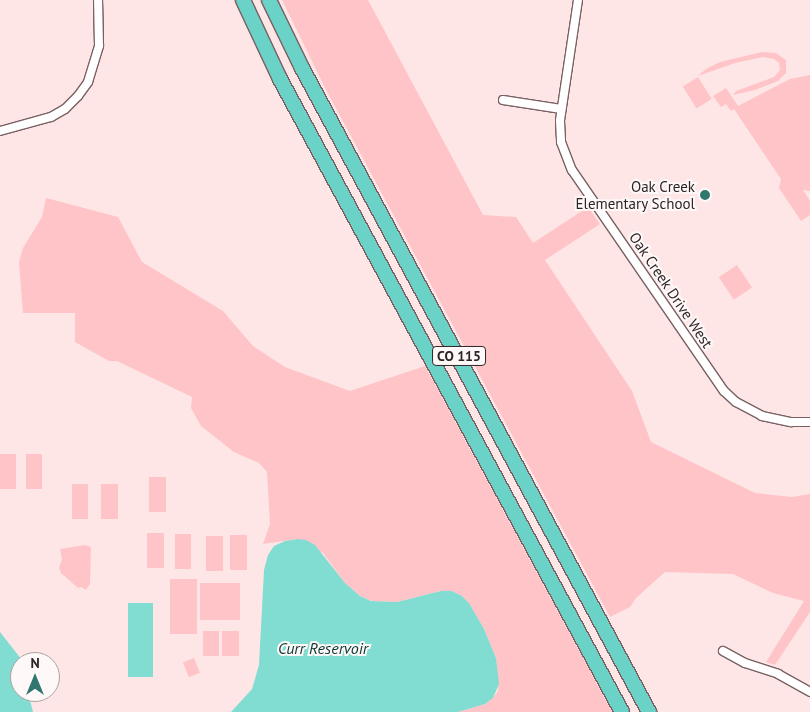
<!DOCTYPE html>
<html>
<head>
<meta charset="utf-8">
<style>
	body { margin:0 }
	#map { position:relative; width:810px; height:712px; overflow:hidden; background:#fee6e7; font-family:"PT Sans",sans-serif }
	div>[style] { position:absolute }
	.green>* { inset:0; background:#ffc4c7; transform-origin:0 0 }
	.water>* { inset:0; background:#81ddd1; transform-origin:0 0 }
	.roads { filter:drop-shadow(1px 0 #7a6062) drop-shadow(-1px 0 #7a6062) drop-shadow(0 1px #7a6062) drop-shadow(0 -1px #7a6062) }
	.minor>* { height:8px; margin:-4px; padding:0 4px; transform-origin:4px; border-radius:4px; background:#fff }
	.trunk>* { height:14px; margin:-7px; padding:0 7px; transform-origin:7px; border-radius:7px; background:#6ad2c7 }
	.dots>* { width:14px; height:14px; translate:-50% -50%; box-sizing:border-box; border:2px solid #fef8f8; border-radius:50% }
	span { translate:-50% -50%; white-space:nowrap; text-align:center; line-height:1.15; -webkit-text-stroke:4px #fef8f8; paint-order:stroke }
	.shield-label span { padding:1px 4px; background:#fef8f8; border:1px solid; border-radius:4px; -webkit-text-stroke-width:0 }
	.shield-label { font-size:14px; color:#2f2425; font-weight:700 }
	.poi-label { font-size:15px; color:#2f2425 }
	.right { translate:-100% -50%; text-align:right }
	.street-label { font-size:15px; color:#2f2425 }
	.water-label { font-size:16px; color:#0b3833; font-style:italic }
	.north { position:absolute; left:10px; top:652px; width:50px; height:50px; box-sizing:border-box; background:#fef8f8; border:1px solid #aba3a4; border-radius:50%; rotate:0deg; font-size:14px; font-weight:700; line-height:20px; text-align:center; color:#2f2425 }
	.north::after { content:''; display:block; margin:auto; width:18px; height:22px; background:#30776f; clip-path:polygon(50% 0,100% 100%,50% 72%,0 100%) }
</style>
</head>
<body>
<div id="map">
	<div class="green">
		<i style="clip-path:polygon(282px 0,368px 0,483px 215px,516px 217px,533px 243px,588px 207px,600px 224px,545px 260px,632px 391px,651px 442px,755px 493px,792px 497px,810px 494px,810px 612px,775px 665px,766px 662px,804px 601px,773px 593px,733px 574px,665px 572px,636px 598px,630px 607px,610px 617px,325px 88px)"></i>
		<i style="clip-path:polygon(762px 52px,776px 53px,786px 60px,786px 73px,778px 81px,755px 90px,733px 95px,736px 91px,774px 77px,780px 70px,779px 63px,774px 59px,763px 57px,735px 63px,698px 76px,706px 69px,720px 62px)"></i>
		<i style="clip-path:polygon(810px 75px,810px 191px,803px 190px,810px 201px,810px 215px,801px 221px,779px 188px,781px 179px,734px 109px,731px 111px,726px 104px,721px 107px,713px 96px,726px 88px,738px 106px,790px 79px)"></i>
		<i style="left:698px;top:77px;width:26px;height:18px;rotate:58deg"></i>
		<i style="clip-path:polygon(46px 198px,118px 217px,142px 262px,223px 311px,253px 346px,285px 367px,350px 391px,425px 366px,612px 712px,458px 712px,485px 704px,493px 698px,498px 691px,496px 658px,484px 629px,469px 603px,462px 596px,452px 591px,441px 591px,397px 602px,372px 601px,360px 596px,345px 583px,323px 553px,298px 539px,263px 544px,270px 524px,267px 472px,259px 463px,234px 452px,201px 426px,191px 408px,192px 397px,117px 361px,109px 361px,75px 342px,75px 313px,23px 313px,19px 262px,23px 248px,42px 217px)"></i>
		<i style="left:737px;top:265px;width:27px;height:22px;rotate:56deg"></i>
		<i style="left:0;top:454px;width:16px;height:35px"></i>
		<i style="left:26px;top:454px;width:16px;height:35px"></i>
		<i style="left:149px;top:477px;width:17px;height:35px"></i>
		<i style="left:72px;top:484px;width:16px;height:35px"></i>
		<i style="left:101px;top:484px;width:17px;height:35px"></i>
		<i style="left:147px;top:533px;width:17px;height:35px"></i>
		<i style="left:175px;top:534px;width:16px;height:35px"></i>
		<i style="left:230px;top:535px;width:17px;height:35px"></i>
		<i style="left:206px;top:536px;width:17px;height:35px"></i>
		<i style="clip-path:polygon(85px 545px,91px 547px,90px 584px,86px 590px,81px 587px,78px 588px,61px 573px,59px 568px,62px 559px,60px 549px)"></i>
		<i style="left:170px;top:579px;width:27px;height:55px"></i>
		<i style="left:200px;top:583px;width:40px;height:37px"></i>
		<i style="left:203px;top:631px;width:16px;height:25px"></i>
		<i style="left:222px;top:631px;width:17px;height:25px"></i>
		<i style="left:194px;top:658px;width:16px;height:12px;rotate:68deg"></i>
	</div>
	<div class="water">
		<i style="clip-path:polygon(298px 539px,306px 540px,315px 545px,345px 583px,360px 596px,371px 601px,397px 602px,441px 591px,452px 591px,462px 596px,469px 603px,484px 629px,496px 658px,499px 684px,493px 698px,485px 704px,458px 712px,231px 712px,252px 689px,259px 665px,264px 570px,268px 555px,274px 546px,285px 541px)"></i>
		<i style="left:128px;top:603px;width:25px;height:74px"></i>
		<i style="clip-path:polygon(0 632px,22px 660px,23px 662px,20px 662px,20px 692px,28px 692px,33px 712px,0 712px)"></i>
	</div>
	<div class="roads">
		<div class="minor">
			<i style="left:578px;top:0;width:122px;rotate:98.5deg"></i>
			<i style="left:560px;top:121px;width:21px;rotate:87deg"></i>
			<i style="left:561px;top:142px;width:30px;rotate:69deg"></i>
			<i style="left:572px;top:170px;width:268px;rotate:55.5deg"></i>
			<i style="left:724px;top:391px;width:16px;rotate:43deg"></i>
			<i style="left:736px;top:402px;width:30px;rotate:28deg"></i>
			<i style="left:762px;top:416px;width:30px;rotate:12deg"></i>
			<i style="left:791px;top:422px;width:19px"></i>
			<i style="left:503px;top:100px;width:59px;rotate:8.8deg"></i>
			<i style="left:0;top:131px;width:53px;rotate:-15.4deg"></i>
			<i style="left:51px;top:117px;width:16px;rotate:-30deg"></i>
			<i style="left:65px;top:109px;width:18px;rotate:-45deg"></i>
			<i style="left:78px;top:96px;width:17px;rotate:-54deg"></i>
			<i style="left:88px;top:82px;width:38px;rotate:-73deg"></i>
			<i style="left:99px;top:46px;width:46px;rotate:-91.2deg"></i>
			<i style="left:723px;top:651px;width:25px;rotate:29deg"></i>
			<i style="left:745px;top:663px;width:35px;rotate:18deg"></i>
			<i style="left:778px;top:674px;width:37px;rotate:29deg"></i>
		</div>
		<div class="trunk">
			<i style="left:243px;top:0;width:87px;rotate:64.9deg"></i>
			<i style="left:280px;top:79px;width:719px;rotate:61.62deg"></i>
			<i style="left:269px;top:0;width:76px;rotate:64.1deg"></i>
			<i style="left:302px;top:68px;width:732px;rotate:61.68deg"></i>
		</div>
	</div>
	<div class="dots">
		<i style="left:705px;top:195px;background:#30776f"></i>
	</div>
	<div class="shield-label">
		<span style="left:459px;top:356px">CO 115</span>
	</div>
	<div class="poi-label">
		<span class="right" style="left:695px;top:195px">Oak Creek<br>Elementary School</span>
	</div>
	<div class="street-label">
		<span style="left:671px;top:290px;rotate:56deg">Oak Creek Drive West</span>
	</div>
	<div class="water-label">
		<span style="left:323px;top:648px">Curr Reservoir</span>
	</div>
	<div class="north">N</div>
</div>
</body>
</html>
